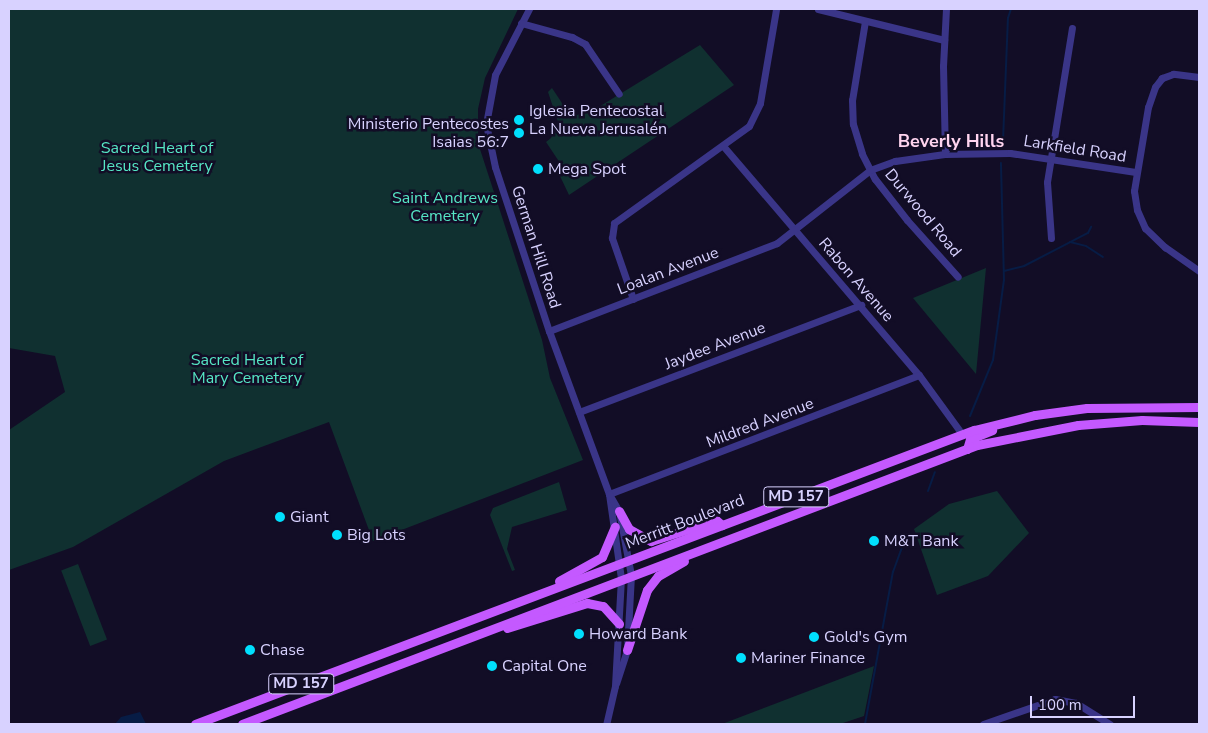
<!DOCTYPE html>
<html>
<head>
<meta charset="utf-8">
<style>
	body { margin:0 }
	#map { position:relative; width:1208px; height:733px; overflow:hidden; background:#120d26; font-family:"Nunito Sans",sans-serif }
	div>[style] { position:absolute }
	.green>* { inset:0; background:#103030; transform-origin:0 0 }
	.water>* { inset:0; background:#071c45 }
	.stream>* { height:2px; margin:-1px; padding:0 1px; transform-origin:1px; border-radius:1px; background:#071c45 }
	.minor>* { height:7px; margin:-3.5px; padding:0 3.5px; transform-origin:3.5px; border-radius:3.5px; background:#3a3588 }
	.major>* { height:9px; margin:-4.5px; padding:0 4.5px; transform-origin:4.5px; border-radius:4.5px; background:#c459ff }
	.dots>* { width:14px; height:14px; translate:-50% -50%; box-sizing:border-box; border:2px solid #120d26; border-radius:50% }
	span { translate:-50% -50%; white-space:nowrap; text-align:center; line-height:1.15; -webkit-text-stroke:5px #120d26; paint-order:stroke }
	.shield-label span { padding:1px 4px; background:#120d26; border:1px solid; border-radius:4px; -webkit-text-stroke-width:0 }
	.shield-label { font-size:15px; color:#d8d2ff; font-weight:700 }
	.poi-label { font-size:16px; color:#d8d2ff }
	.left { translate:0 -50%; text-align:left }
	.right { translate:-100% -50%; text-align:right }
	.park-label { font-size:16px; color:#56e7c5 }
	.street-label { font-size:16px; color:#d8d2ff }
	.neighbourhood-label { font-size:18px; color:#ffd4ef; font-weight:700 }
	.frame { position:absolute; inset:0; border:10px solid #d8d2ff; pointer-events:none }
	.scale { position:absolute; left:1030px; top:696px; width:105px; height:22px; box-sizing:border-box; border:2px solid #d8d2ff; border-top:0; padding-left:6px; font-size:15px; line-height:18px; white-space:nowrap; color:#d8d2ff; -webkit-text-stroke:4px #120d26; paint-order:stroke }
</style>
</head>
<body>
<div id="map">
	<div class="green">
		<i style="clip-path:polygon(9px 9px,518px 9px,485px 78px,478px 109px,478px 143px,542px 340px,550px 378px,583px 460px,373px 541px,329px 422px,224px 461px,73px 547px,9px 570px,9px 430px,65px 392px,55px 356px,9px 348px)"></i>
		<i style="clip-path:polygon(700px 45px,734px 85px,569px 195px,559px 174px,564px 169px,546px 142px,551px 138px,558px 122px,548px 92px,552px 88px,564px 106px,577px 115px,597px 108px)"></i>
		<i style="clip-path:polygon(986px 268px,976px 374px,913px 298px)"></i>
		<i style="clip-path:polygon(559px 482px,567px 510px,512px 527px,507px 549px,515px 570px,512px 571px,490px 515px,493px 508px)"></i>
		<i style="clip-path:polygon(997px 491px,1029px 533px,988px 576px,937px 595px,914px 529px,949px 504px)"></i>
		<i style="left:78px;top:564px;width:81px;height:18px;rotate:69deg"></i>
		<i style="clip-path:polygon(874px 666px,864px 716px,840px 724px,722px 724px)"></i>
	</div>
	<div class="water">
		<i style="clip-path:polygon(140px 712px,146px 724px,115px 724px,121px 717px)"></i>
	</div>
	<div class="stream">
		<i style="left:1003px;top:141px;width:123px;rotate:-87.7deg"></i>
		<i style="left:1008px;top:18px;width:9px;rotate:-72deg"></i>
		<i style="left:1070px;top:242px;width:16px;rotate:14deg"></i>
		<i style="left:1086px;top:246px;width:20px;rotate:33deg"></i>
		<i style="left:1004px;top:271px;width:21px;rotate:-14deg"></i>
		<i style="left:1024px;top:266px;width:72px;rotate:-27.3deg"></i>
		<i style="left:1088px;top:233px;width:7px;rotate:-63deg"></i>
		<i style="left:970px;top:416px;width:61px;rotate:-67.7deg"></i>
		<i style="left:993px;top:360px;width:81px;rotate:-82.2deg"></i>
		<i style="left:1004px;top:280px;width:117px;rotate:-91.5deg"></i>
		<i style="left:928px;top:491px;width:20px;rotate:-70deg"></i>
		<i style="left:865px;top:724px;width:155px;rotate:-79.6deg"></i>
		<i style="left:893px;top:572px;width:27px;rotate:-70deg"></i>
	</div>
	<div class="minor">
		<i style="left:529px;top:9px;width:74px;rotate:117.3deg"></i>
		<i style="left:495px;top:75px;width:50px;rotate:100.4deg"></i>
		<i style="left:486px;top:124px;width:44px;rotate:78.2deg"></i>
		<i style="left:495px;top:167px;width:173px;rotate:71.8deg"></i>
		<i style="left:549px;top:331px;width:174px;rotate:69.8deg"></i>
		<i style="left:609px;top:494px;width:85px;rotate:81.9deg"></i>
		<i style="left:621px;top:578px;width:108px;rotate:93.2deg"></i>
		<i style="left:615px;top:686px;width:39px;rotate:103deg"></i>
		<i style="left:818px;top:9px;width:130px;rotate:13.8deg"></i>
		<i style="left:865px;top:21px;width:80px;rotate:99.3deg"></i>
		<i style="left:852px;top:100px;width:24px;rotate:88deg"></i>
		<i style="left:853px;top:124px;width:31px;rotate:73deg"></i>
		<i style="left:862px;top:154px;width:28px;rotate:63deg"></i>
		<i style="left:875px;top:179px;width:52px;rotate:52deg"></i>
		<i style="left:907px;top:220px;width:76px;rotate:48.2deg"></i>
		<i style="left:521px;top:23px;width:53px;rotate:15.4deg"></i>
		<i style="left:572px;top:37px;width:15px;rotate:28deg"></i>
		<i style="left:585px;top:44px;width:60px;rotate:55.8deg"></i>
		<i style="left:1199px;top:77px;width:26px;rotate:-173deg"></i>
		<i style="left:1173px;top:74px;width:12px;rotate:160deg"></i>
		<i style="left:1162px;top:78px;width:11px;rotate:128deg"></i>
		<i style="left:1155px;top:87px;width:21px;rotate:109deg"></i>
		<i style="left:1148px;top:107px;width:85px;rotate:99.5deg"></i>
		<i style="left:1134px;top:191px;width:19px;rotate:81deg"></i>
		<i style="left:1137px;top:210px;width:20px;rotate:66deg"></i>
		<i style="left:1145px;top:228px;width:28px;rotate:44deg"></i>
		<i style="left:1165px;top:247px;width:42px;rotate:35.2deg"></i>
		<i style="left:724px;top:147px;width:300px;rotate:49.5deg"></i>
		<i style="left:919px;top:375px;width:73px;rotate:53.9deg"></i>
		<i style="left:945px;top:154px;width:88px;rotate:-91.3deg"></i>
		<i style="left:943px;top:66px;width:57px;rotate:-87deg"></i>
		<i style="left:1051px;top:238px;width:56px;rotate:-94.1deg"></i>
		<i style="left:1047px;top:182px;width:156px;rotate:-80.8deg"></i>
		<i style="left:633px;top:299px;width:65px;rotate:-109deg"></i>
		<i style="left:612px;top:238px;width:15px;rotate:-82deg"></i>
		<i style="left:614px;top:223px;width:166px;rotate:-35.7deg"></i>
		<i style="left:749px;top:126px;width:25px;rotate:-64deg"></i>
		<i style="left:760px;top:103px;width:95px;rotate:-80.3deg"></i>
		<i style="left:549px;top:331px;width:244px;rotate:-21.1deg"></i>
		<i style="left:777px;top:243px;width:118px;rotate:-38.1deg"></i>
		<i style="left:870px;top:170px;width:27px;rotate:-20deg"></i>
		<i style="left:895px;top:161px;width:50px;rotate:-8deg"></i>
		<i style="left:945px;top:154px;width:65px;rotate:-0.9deg"></i>
		<i style="left:1010px;top:153px;width:127px;rotate:8.6deg"></i>
		<i style="left:579px;top:412px;width:302px;rotate:-20.8deg"></i>
		<i style="left:609px;top:494px;width:332px;rotate:-21deg"></i>
		<i style="left:609px;top:494px;width:20px;rotate:60deg"></i>
		<i style="left:619px;top:511px;width:65px;rotate:79.4deg"></i>
		<i style="left:631px;top:575px;width:75px;rotate:93.1deg"></i>
		<i style="left:627px;top:650px;width:35px;rotate:108deg"></i>
		<i style="left:983px;top:724px;width:76px;rotate:-19.1deg"></i>
		<i style="left:1055px;top:699px;width:21px;rotate:11deg"></i>
		<i style="left:1076px;top:703px;width:40px;rotate:32deg"></i>
	</div>
	<div class="major">
		<i style="left:967px;top:449px;width:10px;rotate:-73deg"></i>
		<i style="left:970px;top:439px;width:24px;rotate:-22deg"></i>
		<i style="left:619px;top:511px;width:21px;rotate:61deg"></i>
		<i style="left:629px;top:529px;width:25px;rotate:29deg"></i>
		<i style="left:651px;top:541px;width:68px;rotate:-17.9deg"></i>
		<i style="left:716px;top:520px;width:8px;rotate:40deg"></i>
		<i style="left:559px;top:581px;width:49px;rotate:-29.2deg"></i>
		<i style="left:602px;top:557px;width:33px;rotate:-67deg"></i>
		<i style="left:507px;top:628px;width:84px;rotate:-17.4deg"></i>
		<i style="left:587px;top:603px;width:16px;rotate:11deg"></i>
		<i style="left:603px;top:606px;width:24px;rotate:48deg"></i>
		<i style="left:627px;top:650px;width:63px;rotate:-71.6deg"></i>
		<i style="left:647px;top:590px;width:18px;rotate:-52deg"></i>
		<i style="left:658px;top:576px;width:30px;rotate:-30deg"></i>
		<i style="left:195px;top:724px;width:833px;rotate:-20.68deg"></i>
		<i style="left:974px;top:430px;width:63px;rotate:-13.8deg"></i>
		<i style="left:1035px;top:415px;width:52px;rotate:-7.7deg"></i>
		<i style="left:1087px;top:408px;width:112px;rotate:-0.5deg"></i>
		<i style="left:242px;top:724px;width:786px;rotate:-20.79deg"></i>
		<i style="left:977px;top:445px;width:103px;rotate:-11.2deg"></i>
		<i style="left:1078px;top:425px;width:64px;rotate:-4.5deg"></i>
		<i style="left:1142px;top:420px;width:57px;rotate:2deg"></i>
	</div>
	<div class="dots">
		<i style="left:519px;top:120px;background:#00dffd"></i>
		<i style="left:519px;top:133px;background:#00dffd"></i>
		<i style="left:538px;top:169px;background:#00dffd"></i>
		<i style="left:280px;top:517px;background:#00dffd"></i>
		<i style="left:337px;top:535px;background:#00dffd"></i>
		<i style="left:874px;top:541px;background:#00dffd"></i>
		<i style="left:579px;top:634px;background:#00dffd"></i>
		<i style="left:814px;top:637px;background:#00dffd"></i>
		<i style="left:250px;top:650px;background:#00dffd"></i>
		<i style="left:741px;top:658px;background:#00dffd"></i>
		<i style="left:492px;top:666px;background:#00dffd"></i>
	</div>
	<div class="shield-label">
		<span style="left:796px;top:497px">MD 157</span>
		<span style="left:301px;top:684px">MD 157</span>
	</div>
	<div class="poi-label">
		<span class="left" style="left:529px;top:120px">Iglesia Pentecostal<br>La Nueva Jerusalén</span>
		<span class="right" style="left:509px;top:133px">Ministerio Pentecostes<br>Isaias 56:7</span>
		<span class="left" style="left:548px;top:169px">Mega Spot</span>
		<span class="left" style="left:290px;top:517px">Giant</span>
		<span class="left" style="left:347px;top:535px">Big Lots</span>
		<span class="left" style="left:884px;top:541px">M&amp;T Bank</span>
		<span class="left" style="left:589px;top:634px">Howard Bank</span>
		<span class="left" style="left:824px;top:637px">Gold's Gym</span>
		<span class="left" style="left:260px;top:650px">Chase</span>
		<span class="left" style="left:751px;top:658px">Mariner Finance</span>
		<span class="left" style="left:502px;top:666px">Capital One</span>
	</div>
	<div class="park-label">
		<span style="left:157px;top:157px">Sacred Heart of<br>Jesus Cemetery</span>
		<span style="left:445px;top:207px">Saint Andrews<br>Cemetery</span>
		<span style="left:247px;top:369px">Sacred Heart of<br>Mary Cemetery</span>
	</div>
	<div class="street-label">
		<span style="left:1075px;top:149px;rotate:9deg">Larkfield Road</span>
		<span style="left:923px;top:213px;rotate:50deg">Durwood Road</span>
		<span style="left:536px;top:247px;rotate:72deg">German Hill Road</span>
		<span style="left:668px;top:271px;rotate:-21deg">Loalan Avenue</span>
		<span style="left:856px;top:280px;rotate:49deg">Rabon Avenue</span>
		<span style="left:715px;top:346px;rotate:-21deg">Jaydee Avenue</span>
		<span style="left:760px;top:423px;rotate:-21deg">Mildred Avenue</span>
		<span style="left:685px;top:522px;rotate:-21deg">Merritt Boulevard</span>
	</div>
	<div class="neighbourhood-label">
		<span style="left:951px;top:141px">Beverly Hills</span>
	</div>
	<div class="frame"></div>
	<div class="scale">100 m</div>
</div>
</body>
</html>
